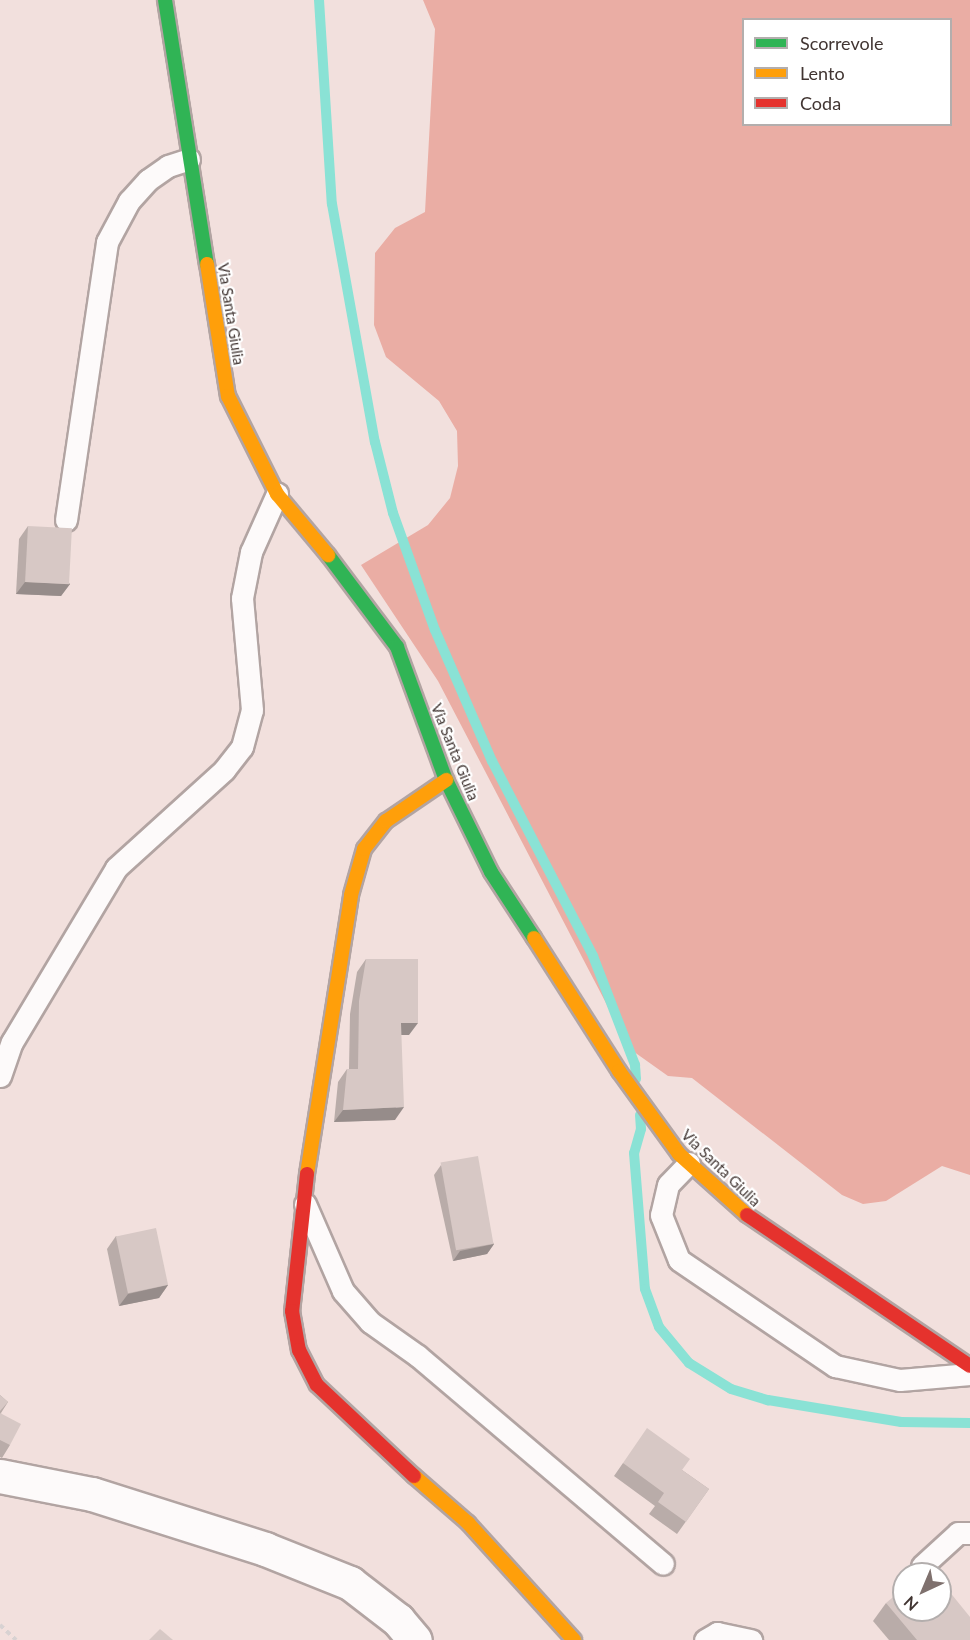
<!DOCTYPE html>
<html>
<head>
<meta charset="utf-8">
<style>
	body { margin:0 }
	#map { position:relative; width:970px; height:1640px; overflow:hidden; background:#f2e0dd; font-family:Lato,sans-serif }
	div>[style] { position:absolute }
	.forest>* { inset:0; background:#eaada4 }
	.stream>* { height:10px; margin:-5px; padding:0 5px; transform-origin:5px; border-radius:5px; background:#8ae2d5 }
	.path>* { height:4px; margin-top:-2px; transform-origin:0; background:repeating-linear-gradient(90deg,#d8d2d2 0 4.5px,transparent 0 9px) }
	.roads { filter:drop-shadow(2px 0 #b2a4a2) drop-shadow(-2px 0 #b2a4a2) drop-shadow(0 2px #b2a4a2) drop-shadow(0 -2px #b2a4a2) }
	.lane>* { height:21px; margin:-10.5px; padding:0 10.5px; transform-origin:10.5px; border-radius:10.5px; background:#fdfafa }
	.street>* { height:33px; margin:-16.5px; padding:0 16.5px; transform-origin:16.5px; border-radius:16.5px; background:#fdfafa }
	.fast>* { height:14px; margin:-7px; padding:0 7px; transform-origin:7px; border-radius:7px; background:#30b455 }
	.slow>* { height:14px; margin:-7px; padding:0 7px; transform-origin:7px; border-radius:7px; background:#ff9f0a }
	.jam>* { height:14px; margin:-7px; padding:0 7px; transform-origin:7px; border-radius:7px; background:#e5322d }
	.wall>* { inset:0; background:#b9aca9 }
	.shaded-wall>* { inset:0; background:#968c8a }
	.building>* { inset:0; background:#d7c8c5; transform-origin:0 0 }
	span { translate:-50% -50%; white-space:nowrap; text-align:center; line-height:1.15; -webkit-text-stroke:4.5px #fff; paint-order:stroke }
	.street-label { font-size:15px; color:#413532 }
	.legend { position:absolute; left:742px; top:18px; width:210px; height:108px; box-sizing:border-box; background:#fff; border:2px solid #b3aead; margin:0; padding:8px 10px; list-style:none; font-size:18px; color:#413532 }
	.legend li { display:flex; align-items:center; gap:12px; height:30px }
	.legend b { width:30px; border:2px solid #b3aead }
	.north { position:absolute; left:892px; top:1562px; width:60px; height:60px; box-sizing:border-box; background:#fff; border:2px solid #b3aead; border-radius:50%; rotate:224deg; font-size:16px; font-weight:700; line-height:24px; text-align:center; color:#413532 }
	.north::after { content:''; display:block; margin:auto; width:21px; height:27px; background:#7f716e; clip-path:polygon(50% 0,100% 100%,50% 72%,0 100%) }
</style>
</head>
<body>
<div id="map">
	<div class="forest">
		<i style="clip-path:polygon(evenodd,423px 0,970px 0,970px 1175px,942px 1166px,886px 1201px,863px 1204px,842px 1195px,692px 1078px,668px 1076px,630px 1049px,438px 681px,361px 565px,428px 525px,450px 498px,458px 466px,457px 431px,439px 401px,386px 357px,374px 325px,375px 253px,395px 228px,425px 212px,435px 29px,423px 0,744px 20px,950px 20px,950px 124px,744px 124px,744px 20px)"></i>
	</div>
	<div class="stream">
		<i style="left:319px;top:0;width:204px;rotate:86.4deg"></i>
		<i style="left:332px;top:204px;width:242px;rotate:79.8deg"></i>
		<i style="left:375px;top:442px;width:73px;rotate:75.8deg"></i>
		<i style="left:393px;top:513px;width:124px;rotate:70.3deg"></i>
		<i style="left:435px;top:630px;width:143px;rotate:66.5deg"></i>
		<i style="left:492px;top:761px;width:220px;rotate:62.6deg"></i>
		<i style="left:593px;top:956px;width:117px;rotate:68.9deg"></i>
		<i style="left:635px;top:1065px;width:14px;rotate:86deg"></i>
		<i style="left:640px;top:1115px;width:14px;rotate:86deg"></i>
		<i style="left:641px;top:1129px;width:25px;rotate:106deg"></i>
		<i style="left:634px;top:1153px;width:136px;rotate:85.4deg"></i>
		<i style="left:645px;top:1289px;width:40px;rotate:69.8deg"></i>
		<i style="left:659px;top:1327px;width:47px;rotate:50.2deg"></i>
		<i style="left:689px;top:1363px;width:49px;rotate:31.8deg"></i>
		<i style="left:731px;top:1389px;width:39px;rotate:17deg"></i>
		<i style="left:768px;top:1400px;width:135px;rotate:9.4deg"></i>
		<i style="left:901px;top:1422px;width:69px;rotate:0.8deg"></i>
	</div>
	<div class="path">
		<i style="left:0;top:1625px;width:22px;rotate:43deg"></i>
	</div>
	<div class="roads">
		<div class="lane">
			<i style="left:66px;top:520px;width:281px;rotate:-81.6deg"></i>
			<i style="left:107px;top:242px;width:47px;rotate:-61.8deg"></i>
			<i style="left:129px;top:201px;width:28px;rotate:-48deg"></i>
			<i style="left:148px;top:180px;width:24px;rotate:-35deg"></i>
			<i style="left:168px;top:166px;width:22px;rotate:-18deg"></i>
			<i style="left:0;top:1076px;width:36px;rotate:-71deg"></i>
			<i style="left:12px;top:1042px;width:203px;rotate:-59.1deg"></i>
			<i style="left:116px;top:868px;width:146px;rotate:-42.2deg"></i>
			<i style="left:224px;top:770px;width:29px;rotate:-52deg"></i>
			<i style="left:242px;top:747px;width:38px;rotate:-75deg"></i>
			<i style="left:252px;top:710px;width:112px;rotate:-95.1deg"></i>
			<i style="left:242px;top:598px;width:47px;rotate:-78.9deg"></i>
			<i style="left:251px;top:552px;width:64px;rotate:-65.9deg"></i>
			<i style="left:689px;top:1163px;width:30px;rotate:134deg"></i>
			<i style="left:668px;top:1185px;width:31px;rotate:103deg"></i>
			<i style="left:661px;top:1215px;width:48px;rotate:68.2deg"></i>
			<i style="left:679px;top:1260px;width:189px;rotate:34.2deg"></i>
			<i style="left:835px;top:1366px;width:66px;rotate:12.2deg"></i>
			<i style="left:900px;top:1380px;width:70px;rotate:-4.9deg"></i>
			<i style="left:305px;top:1204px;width:95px;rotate:66.4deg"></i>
			<i style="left:343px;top:1291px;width:41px;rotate:48.9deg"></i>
			<i style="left:370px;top:1322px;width:59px;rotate:35.3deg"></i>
			<i style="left:418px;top:1356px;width:321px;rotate:40.3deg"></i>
			<i style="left:922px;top:1566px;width:49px;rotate:-42.5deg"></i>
			<i style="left:958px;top:1533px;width:12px"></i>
			<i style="left:705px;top:1640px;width:14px;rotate:-30deg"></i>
			<i style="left:717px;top:1633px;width:35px;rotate:12deg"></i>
		</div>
		<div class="street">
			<i style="left:0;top:1476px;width:94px;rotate:11.1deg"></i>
			<i style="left:92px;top:1494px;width:182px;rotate:17.6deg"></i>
			<i style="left:265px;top:1549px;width:92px;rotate:21.8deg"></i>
			<i style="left:350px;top:1583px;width:61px;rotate:37.6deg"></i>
			<i style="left:398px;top:1620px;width:26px;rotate:50deg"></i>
		</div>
		<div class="fast">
			<i style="left:165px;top:0;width:267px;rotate:81deg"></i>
			<i style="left:328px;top:555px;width:115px;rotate:53.1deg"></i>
			<i style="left:397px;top:647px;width:142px;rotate:69.8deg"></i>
			<i style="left:446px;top:780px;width:102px;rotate:63.9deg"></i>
			<i style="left:491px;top:872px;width:79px;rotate:56.9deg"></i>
		</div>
		<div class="slow">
			<i style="left:207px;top:264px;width:134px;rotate:81deg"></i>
			<i style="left:228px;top:396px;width:110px;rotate:63.4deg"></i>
			<i style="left:277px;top:494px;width:80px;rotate:50.1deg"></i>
			<i style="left:534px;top:938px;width:158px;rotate:57.4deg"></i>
			<i style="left:619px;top:1071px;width:102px;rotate:54.1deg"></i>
			<i style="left:679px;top:1154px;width:91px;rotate:41.9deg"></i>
			<i style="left:307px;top:1174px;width:282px;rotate:-81deg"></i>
			<i style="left:351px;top:895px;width:48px;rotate:-74.2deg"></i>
			<i style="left:364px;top:849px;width:36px;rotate:-52deg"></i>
			<i style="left:386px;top:821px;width:73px;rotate:-34.3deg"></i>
			<i style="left:414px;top:1476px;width:72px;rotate:41deg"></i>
			<i style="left:468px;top:1523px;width:158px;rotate:47.8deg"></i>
		</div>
		<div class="jam">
			<i style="left:307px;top:1174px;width:138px;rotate:96.2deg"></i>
			<i style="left:292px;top:1311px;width:40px;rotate:80deg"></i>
			<i style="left:299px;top:1350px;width:39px;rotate:63deg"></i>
			<i style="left:317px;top:1385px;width:133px;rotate:43.2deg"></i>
			<i style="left:747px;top:1215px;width:269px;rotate:34.1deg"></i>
		</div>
	</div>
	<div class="wall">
		<i style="clip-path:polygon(28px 526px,70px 584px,61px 596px,16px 594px,19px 539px)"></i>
		<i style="clip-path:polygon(366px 959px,409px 1035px,401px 1035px,395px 1120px,334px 1122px,338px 1082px,347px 1069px,349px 1069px,350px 1014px,357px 972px)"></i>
		<i style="clip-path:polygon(441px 1165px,494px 1244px,487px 1254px,453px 1261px,434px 1175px)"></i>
		<i style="clip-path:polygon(116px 1236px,168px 1285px,159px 1298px,119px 1306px,107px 1249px)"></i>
		<i style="clip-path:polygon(0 1395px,8px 1402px,1px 1413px,10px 1445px,2px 1458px,0 1457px)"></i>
		<i style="clip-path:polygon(623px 1463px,682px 1470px,709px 1489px,677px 1534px,649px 1514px,655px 1506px,614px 1476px)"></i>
		<i style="clip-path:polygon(886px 1603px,970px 1640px,889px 1640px,873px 1621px)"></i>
	</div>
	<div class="shaded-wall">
		<i style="clip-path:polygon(25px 582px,70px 584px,61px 596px,16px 594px)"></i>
		<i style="clip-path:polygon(401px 1023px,418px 1023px,409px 1035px,392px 1035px)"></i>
		<i style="clip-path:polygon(404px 1107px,395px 1120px,334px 1122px,343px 1110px)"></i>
		<i style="clip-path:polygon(494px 1244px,487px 1254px,453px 1261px,460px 1251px)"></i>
		<i style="clip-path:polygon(168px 1285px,159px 1298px,119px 1306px,128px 1294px)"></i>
	</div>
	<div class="building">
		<i style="left:28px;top:526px;width:44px;height:56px;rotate:3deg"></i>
		<i style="clip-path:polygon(366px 959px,418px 959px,418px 1023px,401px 1023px,404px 1107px,343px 1110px,347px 1069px,358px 1069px,359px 1001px)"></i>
		<i style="left:478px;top:1156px;width:89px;height:38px;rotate:80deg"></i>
		<i style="left:156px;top:1228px;width:58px;height:41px;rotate:78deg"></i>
		<i style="clip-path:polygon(0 1395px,8px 1402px,0 1411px)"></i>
		<i style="clip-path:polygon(0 1413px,21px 1424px,10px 1445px,0 1440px)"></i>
		<i style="clip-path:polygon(647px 1428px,690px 1459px,682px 1470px,709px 1489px,686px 1522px,658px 1502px,664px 1493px,623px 1463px)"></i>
		<i style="clip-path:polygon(929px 1567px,935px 1574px,921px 1574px)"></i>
		<i style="clip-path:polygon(940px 1580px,970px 1617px,970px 1640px,917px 1640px,886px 1603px,904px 1588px,904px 1610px,940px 1610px)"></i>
		<i style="clip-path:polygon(160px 1629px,173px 1640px,149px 1640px)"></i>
	</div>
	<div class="street-label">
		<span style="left:231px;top:314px;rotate:81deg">Via Santa Giulia</span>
		<span style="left:455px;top:752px;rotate:68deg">Via Santa Giulia</span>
		<span style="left:721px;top:1168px;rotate:44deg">Via Santa Giulia</span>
	</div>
	<ul class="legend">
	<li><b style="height:8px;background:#30b455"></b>Scorrevole</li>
	<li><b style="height:8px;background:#ff9f0a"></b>Lento</li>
	<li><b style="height:8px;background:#e5322d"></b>Coda</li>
	</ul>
	<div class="north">N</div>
</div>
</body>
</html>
